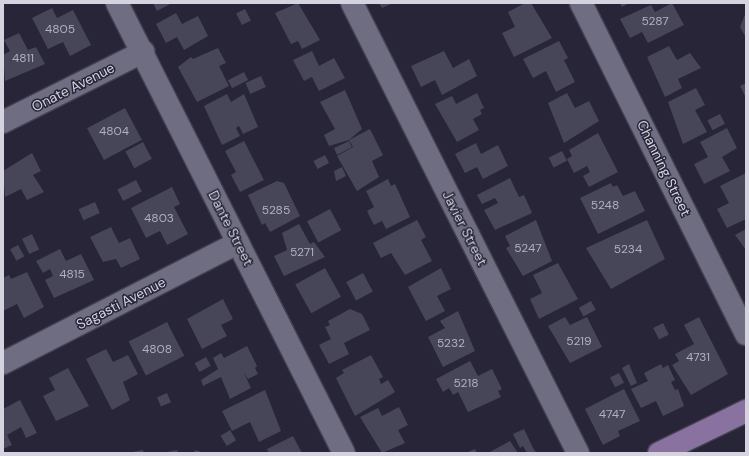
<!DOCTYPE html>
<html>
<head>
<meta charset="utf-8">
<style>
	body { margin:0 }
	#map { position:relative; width:749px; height:456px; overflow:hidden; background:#272537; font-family:"DM Sans",sans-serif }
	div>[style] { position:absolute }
	.building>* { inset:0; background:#474659; transform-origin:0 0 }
	.roads { filter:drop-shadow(1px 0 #434150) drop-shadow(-1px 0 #434150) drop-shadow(0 1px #434150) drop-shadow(0 -1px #434150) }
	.minor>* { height:22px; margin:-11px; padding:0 11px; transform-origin:11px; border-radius:11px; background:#6f6d82 }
	.major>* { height:22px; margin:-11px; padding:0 11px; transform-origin:11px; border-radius:11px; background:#8971a0 }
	span { translate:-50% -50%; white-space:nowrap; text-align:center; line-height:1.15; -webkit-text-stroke:3px #272537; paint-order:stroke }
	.number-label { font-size:12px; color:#b1b0be }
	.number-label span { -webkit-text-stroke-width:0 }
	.street-label { font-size:14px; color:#d4d3df }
	.frame { position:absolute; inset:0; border:4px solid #d4d3df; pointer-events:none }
</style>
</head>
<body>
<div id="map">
	<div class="building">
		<i style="clip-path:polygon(153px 3px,172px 3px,157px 11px)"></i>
		<i style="clip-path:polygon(298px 3px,320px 40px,302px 49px,298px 41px,291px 44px,275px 13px)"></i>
		<i style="clip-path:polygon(379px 3px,393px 3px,382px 8px)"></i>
		<i style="clip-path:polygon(525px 3px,531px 3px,552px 38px,514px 57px,502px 33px,515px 27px,508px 12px)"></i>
		<i style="clip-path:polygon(620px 3px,629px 3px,622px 7px)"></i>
		<i style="clip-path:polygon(672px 3px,684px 25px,648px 43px,642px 32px,630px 38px,620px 19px,651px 5px,655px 12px)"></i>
		<i style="clip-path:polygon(52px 8px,57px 18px,73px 10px,91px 45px,70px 56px,63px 42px,48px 49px,32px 18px)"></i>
		<i style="left:245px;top:9px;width:13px;height:10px;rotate:63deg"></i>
		<i style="clip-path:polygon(746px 12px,746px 38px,740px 27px)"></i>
		<i style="clip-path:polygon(176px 13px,182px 24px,198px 16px,208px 36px,184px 50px,177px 37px,166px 43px,156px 24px)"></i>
		<i style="clip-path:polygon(19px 33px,28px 50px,36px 47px,45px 64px,5px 81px,3px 55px,10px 51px,4px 40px)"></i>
		<i style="clip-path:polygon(559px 41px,568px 58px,564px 60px,575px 82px,556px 92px,546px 71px,533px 78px,523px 59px)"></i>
		<i style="clip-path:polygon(669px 46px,677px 60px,690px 53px,701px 68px,678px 79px,682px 88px,665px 97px,647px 57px)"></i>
		<i style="clip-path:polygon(218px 48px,226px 63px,219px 66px,229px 86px,197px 102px,178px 67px,191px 57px,193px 59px)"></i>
		<i style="clip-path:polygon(312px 51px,319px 66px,334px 58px,345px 78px,319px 91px,312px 77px,304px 81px,293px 60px)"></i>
		<i style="clip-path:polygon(444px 51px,453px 68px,469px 59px,477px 76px,442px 95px,435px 80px,421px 87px,411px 66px)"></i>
		<i style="left:244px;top:72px;width:9px;height:18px;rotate:63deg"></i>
		<i style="left:261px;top:76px;width:12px;height:17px;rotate:66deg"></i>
		<i style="clip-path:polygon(746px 83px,746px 98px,740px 86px)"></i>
		<i style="clip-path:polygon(696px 88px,705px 105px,695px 110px,707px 132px,683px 144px,668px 102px)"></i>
		<i style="clip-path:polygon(345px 90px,362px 129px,349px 140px,329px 146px,324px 135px,335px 129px,320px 102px)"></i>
		<i style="clip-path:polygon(477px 93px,484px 108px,480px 110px,482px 114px,473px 119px,479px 130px,457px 142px,435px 104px,452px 96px,456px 104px)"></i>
		<i style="clip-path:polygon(567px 93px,575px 108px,589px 101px,599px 121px,564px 143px,548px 103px)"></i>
		<i style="clip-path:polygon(227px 94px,231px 102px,244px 94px,258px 127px,243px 134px,239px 126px,236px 128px,240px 136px,222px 145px,204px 106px)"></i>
		<i style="left:125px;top:108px;width:36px;height:43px;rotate:62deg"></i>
		<i style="left:720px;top:114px;width:11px;height:14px;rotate:63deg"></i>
		<i style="clip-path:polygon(727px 128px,737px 148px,722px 157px,730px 171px,704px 184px,694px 164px,708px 157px,700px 142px)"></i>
		<i style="clip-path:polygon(370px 129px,383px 155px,372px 161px,379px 177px,357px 191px,337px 156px,353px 147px,349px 140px)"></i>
		<i style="clip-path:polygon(598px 133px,618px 172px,589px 187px,583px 176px,590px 172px,587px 166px,574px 173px,567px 159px,572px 156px,569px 150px)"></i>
		<i style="clip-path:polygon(244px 141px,264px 180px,240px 192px,231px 175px,236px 172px,225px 151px)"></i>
		<i style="clip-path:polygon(349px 141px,352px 147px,337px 155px,334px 148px)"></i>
		<i style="left:143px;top:142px;width:19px;height:20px;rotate:62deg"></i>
		<i style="clip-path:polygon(476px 143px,481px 154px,498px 145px,508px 166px,483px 179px,477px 167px,465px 173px,455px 154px)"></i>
		<i style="left:562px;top:151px;width:11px;height:15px;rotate:63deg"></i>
		<i style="clip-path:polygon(32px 153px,41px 171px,33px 175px,44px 192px,27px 200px,21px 189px,5px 197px,3px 171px)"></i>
		<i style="left:325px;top:155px;width:9px;height:13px;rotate:63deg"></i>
		<i style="clip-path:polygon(342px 167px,346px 176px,336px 181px,334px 171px)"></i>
		<i style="clip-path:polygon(746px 173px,746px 219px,727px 228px,717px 209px,729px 203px,720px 186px)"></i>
		<i style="clip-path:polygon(510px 178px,519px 197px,524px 195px,532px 213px,495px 230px,484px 210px,498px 203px,495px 198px,482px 204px,477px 195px)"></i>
		<i style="clip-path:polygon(388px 179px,391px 186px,395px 184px,410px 217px,386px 229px,382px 221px,374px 225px,367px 211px,374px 207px,366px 191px)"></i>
		<i style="left:136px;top:180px;width:13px;height:21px;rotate:63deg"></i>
		<i style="clip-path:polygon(277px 181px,284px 183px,300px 216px,270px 232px,265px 223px,262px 225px,248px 195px)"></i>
		<i style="clip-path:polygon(611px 183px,613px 187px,617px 185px,623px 196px,635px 191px,645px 211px,598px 234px,580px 198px)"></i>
		<i style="clip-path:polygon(172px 187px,180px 204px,174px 207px,188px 234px,167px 245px,160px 231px,146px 238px,131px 208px)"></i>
		<i style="left:95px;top:202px;width:12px;height:18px;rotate:66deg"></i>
		<i style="left:330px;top:209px;width:24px;height:26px;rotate:62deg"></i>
		<i style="clip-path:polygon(417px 220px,426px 237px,421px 240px,432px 261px,405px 275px,391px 253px,381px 258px,373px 243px)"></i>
		<i style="clip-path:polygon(536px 220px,552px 261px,523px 276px,506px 248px,510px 246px,505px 236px)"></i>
		<i style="clip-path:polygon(647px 220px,665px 259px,611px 289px,586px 248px)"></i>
		<i style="clip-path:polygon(299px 224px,310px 244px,314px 242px,325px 257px,284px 276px,274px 256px,287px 250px,282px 233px)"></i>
		<i style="clip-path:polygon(111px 227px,119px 243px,130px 238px,140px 259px,121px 268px,116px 259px,103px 262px,90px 237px)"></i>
		<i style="clip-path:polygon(746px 229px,746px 250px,735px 235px)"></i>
		<i style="left:32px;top:234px;width:17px;height:11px;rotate:65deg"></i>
		<i style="left:18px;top:245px;width:13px;height:9px;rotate:61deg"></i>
		<i style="clip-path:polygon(60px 249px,66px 261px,81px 254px,94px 280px,54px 298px,45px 280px,53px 276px,50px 269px,43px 273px,36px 261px)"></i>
		<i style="clip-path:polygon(558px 263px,578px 299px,539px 319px,530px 299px,542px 293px,533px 275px)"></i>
		<i style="left:325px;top:268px;width:33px;height:34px;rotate:61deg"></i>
		<i style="clip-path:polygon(441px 268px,451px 289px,437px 296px,445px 311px,426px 321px,408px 287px)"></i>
		<i style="clip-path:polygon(27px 272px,44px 307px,24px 318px,17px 304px,3px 311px,3px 278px,9px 275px,11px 279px)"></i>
		<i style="left:363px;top:273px;width:21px;height:19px;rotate:62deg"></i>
		<i style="clip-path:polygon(223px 299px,233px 319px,221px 325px,227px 336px,202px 349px,187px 319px)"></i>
		<i style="left:591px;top:301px;width:10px;height:14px;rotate:61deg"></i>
		<i style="clip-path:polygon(350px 309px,362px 314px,370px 330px,344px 343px,349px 354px,329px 364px,319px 345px,331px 339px,325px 327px,330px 325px,328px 321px)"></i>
		<i style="clip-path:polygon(458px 311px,475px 351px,443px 367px,428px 337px,445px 328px,440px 321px)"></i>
		<i style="clip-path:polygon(565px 317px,570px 325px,587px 317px,602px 347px,570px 363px,548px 326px)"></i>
		<i style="clip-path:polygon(699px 317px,728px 374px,691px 395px,672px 365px,679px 361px,675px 354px,694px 344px,684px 325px)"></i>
		<i style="left:167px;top:322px;width:38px;height:43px;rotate:63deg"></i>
		<i style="left:663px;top:323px;width:13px;height:11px;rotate:63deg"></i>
		<i style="clip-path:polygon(247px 346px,257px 366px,255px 368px,258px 374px,248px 379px,244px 373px,251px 388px,230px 399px,221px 377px,203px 386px,201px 380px,218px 369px,213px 358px,221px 353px,224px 358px)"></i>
		<i style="clip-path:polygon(106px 349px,113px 362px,128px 355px,138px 374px,123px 382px,130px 400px,112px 410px,86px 359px)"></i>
		<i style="clip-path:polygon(371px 355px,383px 377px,379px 379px,381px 384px,388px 380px,395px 392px,355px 416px,336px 378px,344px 373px,342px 370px)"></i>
		<i style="left:206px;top:357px;width:10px;height:13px;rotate:61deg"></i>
		<i style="clip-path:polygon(470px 361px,478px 376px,492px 369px,502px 389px,498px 391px,501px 397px,468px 412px,458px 392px,453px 395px,449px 388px,443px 392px,436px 379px)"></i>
		<i style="clip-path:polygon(629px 364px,637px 383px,631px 386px,622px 368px)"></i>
		<i style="clip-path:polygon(661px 364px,663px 368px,668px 365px,675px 380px,671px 382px,675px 390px,678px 389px,684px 406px,663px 416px,656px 401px,641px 408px,631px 389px,648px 381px,644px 373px)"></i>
		<i style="clip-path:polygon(68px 368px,89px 406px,56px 421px,43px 396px,55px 390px,49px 378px)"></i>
		<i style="left:619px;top:373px;width:11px;height:10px;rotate:63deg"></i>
		<i style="clip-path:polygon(624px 389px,640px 421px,618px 431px,620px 436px,603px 445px,585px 409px)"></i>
		<i style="clip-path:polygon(265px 390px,281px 431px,259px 442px,250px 422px,232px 431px,222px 411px)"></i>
		<i style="left:167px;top:393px;width:10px;height:11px;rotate:66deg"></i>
		<i style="clip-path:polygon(20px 400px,37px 433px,26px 438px,21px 427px,7px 435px,12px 445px,3px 449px,3px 409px)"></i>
		<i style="clip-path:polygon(399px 407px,408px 425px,398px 430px,405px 443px,382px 453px,360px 417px,378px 408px,382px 416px)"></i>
		<i style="clip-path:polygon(524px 429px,534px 450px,537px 453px,527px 453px,523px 446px,520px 448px,513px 434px)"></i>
		<i style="left:230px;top:430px;width:12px;height:11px;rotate:59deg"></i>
		<i style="clip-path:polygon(293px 436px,302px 453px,269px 453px,267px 449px)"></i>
		<i style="clip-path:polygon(510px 441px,518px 453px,491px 453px,490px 452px)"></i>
		<i style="clip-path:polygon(475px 449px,477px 453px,464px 453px,468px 452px)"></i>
		<i style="clip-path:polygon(143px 450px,144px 453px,132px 453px,132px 452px)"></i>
		<i style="clip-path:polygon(177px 450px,178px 453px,167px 453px,167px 452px)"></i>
		<i style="clip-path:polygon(195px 450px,204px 453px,194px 453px)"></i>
	</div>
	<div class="roads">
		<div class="minor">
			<i style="left:117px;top:3px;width:504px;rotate:63.23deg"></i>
			<i style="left:352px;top:3px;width:504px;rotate:63.33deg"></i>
			<i style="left:581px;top:3px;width:370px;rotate:63.5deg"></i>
			<i style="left:3px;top:122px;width:157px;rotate:-26.6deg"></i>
			<i style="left:3px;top:363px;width:264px;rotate:-27.1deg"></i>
		</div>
		<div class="major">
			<i style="left:659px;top:453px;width:97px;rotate:-25.8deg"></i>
		</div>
	</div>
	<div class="number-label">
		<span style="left:655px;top:22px">5287</span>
		<span style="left:60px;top:30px">4805</span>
		<span style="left:23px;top:59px">4811</span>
		<span style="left:114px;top:132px">4804</span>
		<span style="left:605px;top:206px">5248</span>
		<span style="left:276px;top:211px">5285</span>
		<span style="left:159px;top:219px">4803</span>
		<span style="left:528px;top:249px">5247</span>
		<span style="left:628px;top:250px">5234</span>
		<span style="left:302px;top:253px">5271</span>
		<span style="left:72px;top:275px">4815</span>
		<span style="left:579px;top:342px">5219</span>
		<span style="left:451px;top:344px">5232</span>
		<span style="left:157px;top:350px">4808</span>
		<span style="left:698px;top:358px">4731</span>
		<span style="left:466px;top:384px">5218</span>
		<span style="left:612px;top:415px">4747</span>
	</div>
	<div class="street-label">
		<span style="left:73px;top:87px;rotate:-27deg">Onate Avenue</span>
		<span style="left:664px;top:168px;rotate:64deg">Channing Street</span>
		<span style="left:231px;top:228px;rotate:63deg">Dante Street</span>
		<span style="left:465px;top:228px;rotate:63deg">Javier Street</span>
		<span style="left:121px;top:303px;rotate:-27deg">Sagasti Avenue</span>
	</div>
	<div class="frame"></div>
</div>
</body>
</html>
